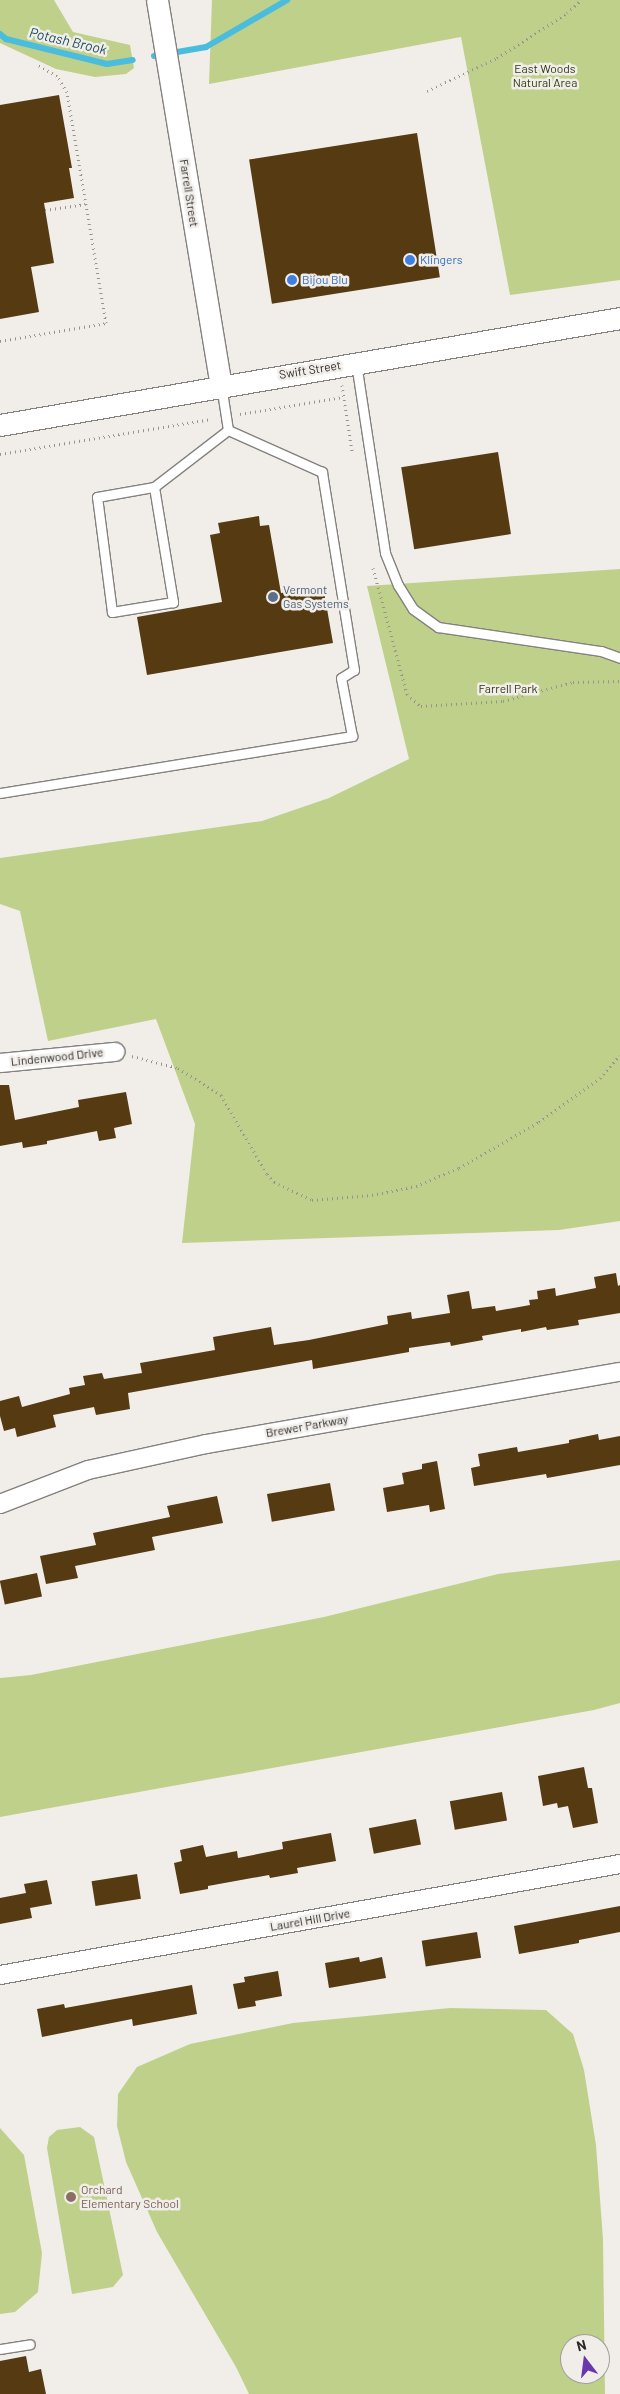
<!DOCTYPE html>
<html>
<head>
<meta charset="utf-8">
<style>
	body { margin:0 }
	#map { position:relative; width:620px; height:2394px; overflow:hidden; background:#f1eeea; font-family:Barlow,sans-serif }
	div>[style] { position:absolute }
	.green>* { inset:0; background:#bfd08a }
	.stream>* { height:6px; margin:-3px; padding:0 3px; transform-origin:3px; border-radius:3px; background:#4abcdd }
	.building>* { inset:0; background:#563a12; transform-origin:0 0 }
	.path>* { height:3px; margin-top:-1.5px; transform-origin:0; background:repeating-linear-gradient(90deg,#969391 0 1px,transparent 0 5px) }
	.roads { filter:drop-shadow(1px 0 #84817e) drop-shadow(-1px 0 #84817e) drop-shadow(0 1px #84817e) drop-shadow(0 -1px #84817e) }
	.service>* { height:9px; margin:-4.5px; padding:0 4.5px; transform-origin:4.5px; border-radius:4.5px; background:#fff }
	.minor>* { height:18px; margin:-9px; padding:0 9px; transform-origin:9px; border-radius:9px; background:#fff }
	.tertiary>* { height:21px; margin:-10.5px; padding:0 10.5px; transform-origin:10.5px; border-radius:10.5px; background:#fff }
	.dots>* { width:14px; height:14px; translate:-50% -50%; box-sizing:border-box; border:2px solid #f1eeea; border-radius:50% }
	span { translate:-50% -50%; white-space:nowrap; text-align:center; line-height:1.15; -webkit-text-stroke:5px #f1eeea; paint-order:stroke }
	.park-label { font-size:12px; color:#303814 }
	.street-label { font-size:12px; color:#2a2827 }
	.shop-label { font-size:12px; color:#366cbe }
	.left { translate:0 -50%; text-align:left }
	.service-label { font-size:12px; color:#4e5e75 }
	.education-label { font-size:12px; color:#785e54 }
	.water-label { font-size:14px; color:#1d4e5c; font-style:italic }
	.north { position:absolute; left:560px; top:2334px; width:50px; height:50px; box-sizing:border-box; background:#f1eeea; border:1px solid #a19f9c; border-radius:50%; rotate:345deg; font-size:14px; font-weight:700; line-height:20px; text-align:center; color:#2a2827 }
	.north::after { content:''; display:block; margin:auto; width:18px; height:22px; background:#6837ae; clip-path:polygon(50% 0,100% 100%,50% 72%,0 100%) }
</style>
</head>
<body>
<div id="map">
	<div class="green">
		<i style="clip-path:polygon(0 0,54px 0,73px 32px,130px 45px,134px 68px,126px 74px,95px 77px,56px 69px,0 43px)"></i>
		<i style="clip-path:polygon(212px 0,620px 0,620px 280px,510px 295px,461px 37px,209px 84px)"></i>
		<i style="clip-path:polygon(620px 569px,620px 1221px,559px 1230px,182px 1243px,195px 1124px,156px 1019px,48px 1041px,20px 911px,0 904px,0 858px,262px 821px,329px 798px,409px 759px,367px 586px)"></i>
		<i style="clip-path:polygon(620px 1560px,620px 1703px,594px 1710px,0 1817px,0 1678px,31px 1675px,324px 1617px,498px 1574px)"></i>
		<i style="clip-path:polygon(evenodd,450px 2008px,546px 2010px,573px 2034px,584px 2070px,596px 2145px,603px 2239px,605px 2394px,249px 2394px,236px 2367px,157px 2232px,126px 2162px,117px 2126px,118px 2094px,137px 2067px,190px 2044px,293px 2023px,450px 2008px,570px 2344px,600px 2344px,600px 2374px,570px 2374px,570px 2344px)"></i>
		<i style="clip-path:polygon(80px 2127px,94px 2137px,123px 2275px,113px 2287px,72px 2294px,47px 2148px,49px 2137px,57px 2130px)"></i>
		<i style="clip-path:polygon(0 2128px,24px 2155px,42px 2253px,38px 2292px,15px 2312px,0 2314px)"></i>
	</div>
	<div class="stream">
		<i style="left:0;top:34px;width:8px;rotate:40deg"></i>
		<i style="left:6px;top:39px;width:104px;rotate:13.9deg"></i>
		<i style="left:107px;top:64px;width:26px;rotate:-9deg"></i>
		<i style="left:154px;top:56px;width:53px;rotate:-9.8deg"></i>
		<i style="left:206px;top:47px;width:94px;rotate:-30.1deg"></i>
	</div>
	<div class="building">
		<i style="clip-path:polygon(59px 95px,72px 168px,69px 168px,74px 198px,44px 203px,54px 263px,31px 267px,39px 312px,0 319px,0 105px)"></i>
		<i style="left:417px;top:133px;width:146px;height:170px;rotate:81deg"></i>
		<i style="left:498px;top:452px;width:83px;height:98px;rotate:81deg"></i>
		<i style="clip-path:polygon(259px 516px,260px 526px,269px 525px,281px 593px,323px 586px,333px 643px,147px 675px,137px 617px,222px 602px,210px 535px,220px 533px,218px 523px)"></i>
		<i style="clip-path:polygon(0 1085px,9px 1085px,15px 1120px,79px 1107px,78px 1100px,126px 1092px,132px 1124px,114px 1128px,116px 1138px,99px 1141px,97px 1131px,47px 1141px,47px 1144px,23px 1148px,22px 1142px,0 1146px)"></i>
		<i style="clip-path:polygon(616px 1273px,618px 1286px,620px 1285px,620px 1313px,578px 1320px,579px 1325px,547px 1330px,546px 1327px,521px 1332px,521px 1329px,482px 1336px,483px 1340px,461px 1344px,451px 1346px,450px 1342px,409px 1348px,409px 1352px,313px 1369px,312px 1360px,128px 1393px,130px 1409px,96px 1415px,94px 1407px,53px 1415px,56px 1427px,17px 1437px,15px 1428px,4px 1431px,0 1416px,0 1401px,19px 1396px,22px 1407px,70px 1394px,69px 1388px,85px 1385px,83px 1376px,102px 1373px,104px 1379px,142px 1373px,140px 1363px,215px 1350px,213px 1337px,271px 1327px,274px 1345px,309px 1340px,388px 1324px,387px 1316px,411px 1312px,412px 1319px,450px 1313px,447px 1295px,469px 1291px,472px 1309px,495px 1306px,496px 1311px,530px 1305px,529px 1300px,538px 1299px,537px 1291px,555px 1288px,556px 1296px,596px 1288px,594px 1277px)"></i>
		<i style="clip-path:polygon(598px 1434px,599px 1440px,620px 1436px,620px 1465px,547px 1478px,546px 1474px,474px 1486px,471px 1468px,480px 1466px,478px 1454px,517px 1447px,518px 1452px,569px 1443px,569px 1440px)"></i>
		<i style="clip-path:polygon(437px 1461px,445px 1509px,430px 1512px,429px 1505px,387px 1512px,383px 1488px,404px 1484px,402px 1473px,422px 1469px,422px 1464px)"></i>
		<i style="left:330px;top:1483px;width:28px;height:64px;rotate:80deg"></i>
		<i style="clip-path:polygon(217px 1496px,223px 1523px,152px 1537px,155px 1550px,75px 1566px,78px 1578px,46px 1584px,40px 1556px,96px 1545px,93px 1533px,170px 1517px,167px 1506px)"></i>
		<i style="left:37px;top:1573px;width:24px;height:38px;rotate:78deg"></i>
		<i style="clip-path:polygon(584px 1767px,588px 1788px,592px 1788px,598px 1823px,573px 1828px,568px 1806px,558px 1808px,557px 1803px,543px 1806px,538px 1776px)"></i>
		<i style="left:502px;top:1792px;width:29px;height:53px;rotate:80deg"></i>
		<i style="left:416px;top:1819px;width:26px;height:48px;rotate:79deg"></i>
		<i style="clip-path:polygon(331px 1833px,336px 1861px,297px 1868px,298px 1873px,270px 1878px,269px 1875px,208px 1886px,208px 1889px,180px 1894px,174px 1863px,182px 1861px,180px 1850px,203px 1845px,206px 1857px,237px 1851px,238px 1858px,283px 1849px,282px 1842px)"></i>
		<i style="left:137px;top:1874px;width:25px;height:46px;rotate:81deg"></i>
		<i style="clip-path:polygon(47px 1880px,52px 1904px,30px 1908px,32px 1918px,0 1924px,0 1898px,26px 1893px,24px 1884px)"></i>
		<i style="clip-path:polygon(620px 1906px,620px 1932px,579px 1940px,579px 1943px,519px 1954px,514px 1926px)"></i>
		<i style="left:477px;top:1932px;width:26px;height:56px;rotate:81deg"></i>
		<i style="clip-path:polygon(359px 1957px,360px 1962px,382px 1957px,386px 1978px,329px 1988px,325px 1963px)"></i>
		<i style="clip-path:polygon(278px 1971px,282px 1996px,255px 2001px,256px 2006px,238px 2009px,233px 1984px,245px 1982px,244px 1977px)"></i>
		<i style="clip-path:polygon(192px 1985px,197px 2014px,133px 2026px,132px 2019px,42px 2037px,37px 2009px,64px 2004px,65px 2008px)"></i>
		<i style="clip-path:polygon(26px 2356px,29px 2372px,41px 2369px,46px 2394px,0 2394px,0 2361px)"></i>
	</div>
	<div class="path">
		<i style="left:427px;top:91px;width:77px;rotate:-25.2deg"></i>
		<i style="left:497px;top:58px;width:83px;rotate:-32.7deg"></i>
		<i style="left:567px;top:13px;width:19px;rotate:-43deg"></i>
		<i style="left:45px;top:210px;width:41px;rotate:-8.3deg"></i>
		<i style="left:0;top:341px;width:108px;rotate:-9.6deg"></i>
		<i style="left:106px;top:323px;width:234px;rotate:-99.6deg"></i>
		<i style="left:67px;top:92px;width:19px;rotate:-122deg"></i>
		<i style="left:57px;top:76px;width:24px;rotate:-150deg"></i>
		<i style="left:342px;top:385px;width:67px;rotate:81.4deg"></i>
		<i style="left:240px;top:414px;width:104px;rotate:-9.4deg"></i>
		<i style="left:0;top:454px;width:214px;rotate:-9.4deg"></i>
		<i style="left:373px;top:568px;width:131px;rotate:74.9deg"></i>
		<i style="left:407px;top:694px;width:18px;rotate:41deg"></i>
		<i style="left:421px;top:706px;width:82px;rotate:-3.5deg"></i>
		<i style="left:503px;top:701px;width:73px;rotate:-15.2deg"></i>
		<i style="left:573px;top:682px;width:47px;rotate:-1.2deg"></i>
		<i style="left:132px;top:1056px;width:48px;rotate:14.6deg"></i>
		<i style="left:178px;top:1068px;width:51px;rotate:32.1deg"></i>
		<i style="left:221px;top:1095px;width:91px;rotate:59.8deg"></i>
		<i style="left:267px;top:1174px;width:11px;rotate:49deg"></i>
		<i style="left:274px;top:1182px;width:42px;rotate:25.3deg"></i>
		<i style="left:312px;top:1200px;width:60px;rotate:-4.8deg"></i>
		<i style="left:372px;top:1195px;width:45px;rotate:-11.6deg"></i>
		<i style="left:416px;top:1186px;width:47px;rotate:-22.7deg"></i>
		<i style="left:459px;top:1168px;width:92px;rotate:-29.9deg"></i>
		<i style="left:539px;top:1122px;width:75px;rotate:-35.8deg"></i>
		<i style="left:600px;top:1078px;width:30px;rotate:-49deg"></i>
	</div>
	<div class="roads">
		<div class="service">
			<i style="left:356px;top:363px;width:192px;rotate:81.3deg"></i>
			<i style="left:385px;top:553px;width:35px;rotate:68deg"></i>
			<i style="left:398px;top:585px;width:28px;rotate:58deg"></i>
			<i style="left:413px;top:609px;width:31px;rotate:36deg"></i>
			<i style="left:438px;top:627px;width:165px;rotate:8.4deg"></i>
			<i style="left:601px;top:651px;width:20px;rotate:20deg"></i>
			<i style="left:154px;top:487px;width:117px;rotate:80.6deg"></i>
			<i style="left:173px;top:602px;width:62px;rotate:170.7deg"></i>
			<i style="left:112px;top:612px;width:116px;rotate:-97.4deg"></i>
			<i style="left:97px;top:497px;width:58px;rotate:-10deg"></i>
			<i style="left:154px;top:487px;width:93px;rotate:-37.6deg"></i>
			<i style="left:228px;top:430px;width:46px;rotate:-98.8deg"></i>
			<i style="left:0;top:793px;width:357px;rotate:-9.2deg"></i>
			<i style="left:352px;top:736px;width:59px;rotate:-100.7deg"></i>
			<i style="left:341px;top:678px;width:15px;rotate:-32deg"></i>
			<i style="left:354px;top:670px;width:201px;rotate:-99.2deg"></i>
			<i style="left:322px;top:472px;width:103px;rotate:-155.9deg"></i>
			<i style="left:0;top:2349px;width:30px;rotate:-9deg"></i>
		</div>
		<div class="minor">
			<i style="left:0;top:1063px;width:116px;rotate:-5.5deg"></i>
			<i style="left:0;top:1504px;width:94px;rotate:-21.1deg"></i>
			<i style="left:88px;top:1470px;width:121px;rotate:-12.4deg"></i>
			<i style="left:206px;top:1444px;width:420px;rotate:-9.9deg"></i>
			<i style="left:0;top:1975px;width:630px;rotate:-10.15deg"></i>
		</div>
		<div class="tertiary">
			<i style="left:157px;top:0;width:390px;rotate:80.6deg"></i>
			<i style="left:0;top:425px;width:629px;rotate:-9.79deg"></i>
		</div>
	</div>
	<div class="dots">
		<i style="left:410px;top:260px;background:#3f7fe0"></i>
		<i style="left:292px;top:280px;background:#3f7fe0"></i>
		<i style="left:273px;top:597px;background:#5c6f8a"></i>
		<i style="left:71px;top:2197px;background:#8d6e63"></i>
	</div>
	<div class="park-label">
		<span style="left:545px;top:76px">East Woods<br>Natural Area</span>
		<span style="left:508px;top:689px">Farrell Park</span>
	</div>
	<div class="street-label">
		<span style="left:189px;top:193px;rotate:81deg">Farrell Street</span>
		<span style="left:310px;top:370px;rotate:-9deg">Swift Street</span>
		<span style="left:57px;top:1057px;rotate:-6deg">Lindenwood Drive</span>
		<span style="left:307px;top:1426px;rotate:-10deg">Brewer Parkway</span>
		<span style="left:310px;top:1920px;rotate:-10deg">Laurel Hill Drive</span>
	</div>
	<div class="shop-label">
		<span class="left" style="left:420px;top:260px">Klingers</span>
		<span class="left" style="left:302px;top:280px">Bijou Blu</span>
	</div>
	<div class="service-label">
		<span class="left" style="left:283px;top:597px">Vermont<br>Gas Systems</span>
	</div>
	<div class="education-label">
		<span class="left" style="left:81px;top:2197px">Orchard<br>Elementary School</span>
	</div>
	<div class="water-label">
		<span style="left:68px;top:41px;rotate:13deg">Potash Brook</span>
	</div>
	<div class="north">N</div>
</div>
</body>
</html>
